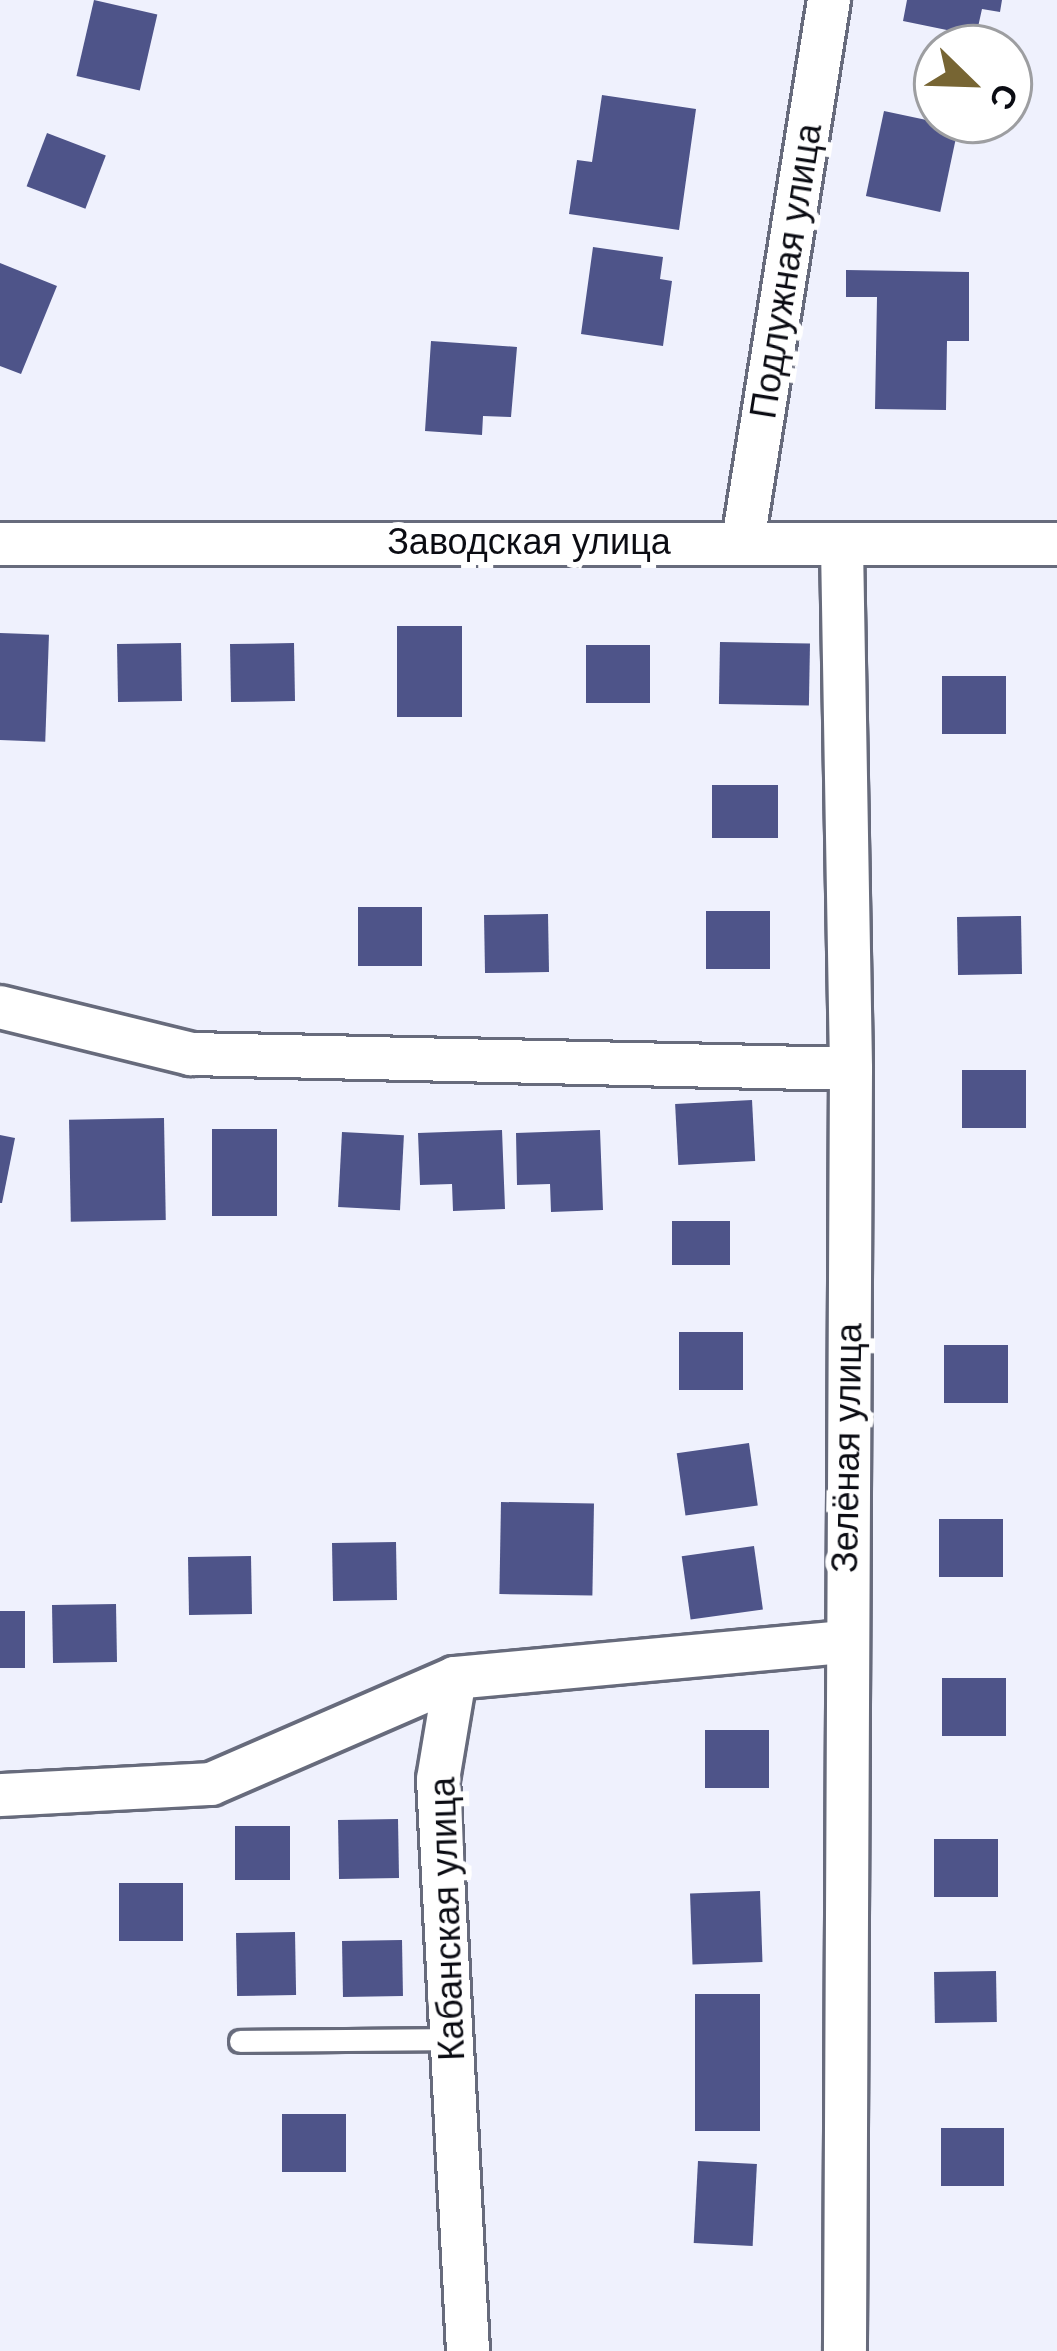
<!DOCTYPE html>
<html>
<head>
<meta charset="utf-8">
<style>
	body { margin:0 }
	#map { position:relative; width:1057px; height:2351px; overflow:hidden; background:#eff1fd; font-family:Helvetica,sans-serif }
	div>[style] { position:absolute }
	.building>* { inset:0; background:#4e5489; transform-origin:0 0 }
	.roads { filter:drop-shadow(3px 0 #676b7c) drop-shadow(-3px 0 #676b7c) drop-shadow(0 3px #676b7c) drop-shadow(0 -3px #676b7c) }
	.lane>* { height:21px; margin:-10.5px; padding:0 10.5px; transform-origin:10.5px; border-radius:10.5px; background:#fff }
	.street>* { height:42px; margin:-21px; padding:0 21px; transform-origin:21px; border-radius:21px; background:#fff }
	span { translate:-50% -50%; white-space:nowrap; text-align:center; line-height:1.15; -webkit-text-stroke:12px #fff; paint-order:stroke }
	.street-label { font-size:36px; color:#0b0c13 }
	.north { position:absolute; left:913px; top:24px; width:120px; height:120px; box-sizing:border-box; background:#fff; border:3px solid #9d9ea1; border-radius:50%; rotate:113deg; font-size:33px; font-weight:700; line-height:48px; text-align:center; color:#0b0c13 }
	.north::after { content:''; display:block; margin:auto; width:42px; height:54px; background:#776533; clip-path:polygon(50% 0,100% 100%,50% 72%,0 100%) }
</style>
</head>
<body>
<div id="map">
	<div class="building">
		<i style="left:94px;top:0;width:65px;height:78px;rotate:13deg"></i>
		<i style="clip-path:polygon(907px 0,1002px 0,1000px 12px,982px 9px,976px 36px,903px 21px)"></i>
		<i style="clip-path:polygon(602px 95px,696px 109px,679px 230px,569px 214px,577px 160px,592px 162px)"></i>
		<i style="left:884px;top:111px;width:76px;height:87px;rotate:12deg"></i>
		<i style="left:47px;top:133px;width:63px;height:57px;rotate:21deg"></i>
		<i style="clip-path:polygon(593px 247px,663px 257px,660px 279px,672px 281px,663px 346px,581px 334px)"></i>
		<i style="clip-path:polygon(0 263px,57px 286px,21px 374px,0 366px)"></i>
		<i style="clip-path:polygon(846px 270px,969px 272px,969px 341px,947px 341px,946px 410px,875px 409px,877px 297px,846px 297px)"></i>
		<i style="clip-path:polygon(431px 341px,517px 347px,511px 417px,483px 416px,482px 435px,425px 431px)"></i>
		<i style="left:397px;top:626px;width:65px;height:91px"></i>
		<i style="left:0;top:633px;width:49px;height:107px;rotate:2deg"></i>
		<i style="left:720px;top:642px;width:90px;height:62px;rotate:1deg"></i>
		<i style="left:181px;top:643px;width:58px;height:64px;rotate:89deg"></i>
		<i style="left:294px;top:643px;width:58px;height:64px;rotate:89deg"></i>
		<i style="left:650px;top:645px;width:58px;height:64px;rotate:90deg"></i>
		<i style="left:1006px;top:676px;width:58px;height:64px;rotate:90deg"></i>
		<i style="left:712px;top:785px;width:66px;height:53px"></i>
		<i style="left:422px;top:907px;width:59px;height:64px;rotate:90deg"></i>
		<i style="left:706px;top:911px;width:64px;height:58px"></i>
		<i style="left:548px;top:914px;width:58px;height:64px;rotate:89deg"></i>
		<i style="left:1021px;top:916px;width:58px;height:64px;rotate:89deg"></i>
		<i style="left:962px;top:1070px;width:64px;height:58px"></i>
		<i style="left:752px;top:1100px;width:61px;height:77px;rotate:87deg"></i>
		<i style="left:164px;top:1118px;width:102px;height:95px;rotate:89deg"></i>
		<i style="left:212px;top:1129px;width:65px;height:87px"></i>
		<i style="clip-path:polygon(502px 1130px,505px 1209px,453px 1211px,452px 1184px,420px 1185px,418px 1133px)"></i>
		<i style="clip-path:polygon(600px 1130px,603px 1210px,551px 1212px,550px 1184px,517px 1185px,516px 1133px)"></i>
		<i style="left:342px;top:1132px;width:62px;height:75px;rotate:3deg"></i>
		<i style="clip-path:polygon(0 1135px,15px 1138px,2px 1203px,0 1203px)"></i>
		<i style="left:672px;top:1221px;width:58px;height:44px"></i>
		<i style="left:743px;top:1332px;width:58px;height:64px;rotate:90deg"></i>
		<i style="left:1008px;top:1345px;width:58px;height:64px;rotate:90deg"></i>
		<i style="left:749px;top:1443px;width:63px;height:73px;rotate:82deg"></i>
		<i style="left:501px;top:1502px;width:93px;height:92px;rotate:1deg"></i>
		<i style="left:1003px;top:1519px;width:58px;height:64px;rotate:90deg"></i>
		<i style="left:396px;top:1542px;width:58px;height:64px;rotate:89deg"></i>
		<i style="left:754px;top:1546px;width:64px;height:73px;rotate:82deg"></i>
		<i style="left:251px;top:1556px;width:58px;height:63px;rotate:89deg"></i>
		<i style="left:116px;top:1604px;width:58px;height:64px;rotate:89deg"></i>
		<i style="left:0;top:1611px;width:25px;height:57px"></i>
		<i style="left:942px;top:1678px;width:64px;height:58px"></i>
		<i style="left:769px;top:1730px;width:58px;height:64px;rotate:90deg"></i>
		<i style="left:398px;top:1819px;width:59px;height:60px;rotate:89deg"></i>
		<i style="left:290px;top:1826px;width:54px;height:55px;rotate:90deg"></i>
		<i style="left:934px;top:1839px;width:64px;height:58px"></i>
		<i style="left:183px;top:1883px;width:58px;height:64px;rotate:90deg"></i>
		<i style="left:760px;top:1891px;width:71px;height:70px;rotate:88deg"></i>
		<i style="left:295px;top:1932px;width:63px;height:59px;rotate:89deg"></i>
		<i style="left:402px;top:1940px;width:56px;height:60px;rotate:89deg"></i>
		<i style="left:996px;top:1971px;width:51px;height:62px;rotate:89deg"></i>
		<i style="left:760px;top:1994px;width:137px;height:65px;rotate:90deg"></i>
		<i style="left:346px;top:2114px;width:58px;height:64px;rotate:90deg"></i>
		<i style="left:941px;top:2128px;width:63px;height:58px"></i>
		<i style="left:698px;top:2161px;width:59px;height:82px;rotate:3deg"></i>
	</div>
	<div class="roads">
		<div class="lane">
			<i style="left:240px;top:2041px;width:211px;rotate:-0.5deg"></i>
		</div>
		<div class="street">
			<i style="left:743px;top:541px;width:548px;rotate:-80.97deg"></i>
			<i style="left:0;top:544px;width:1057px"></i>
			<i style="left:842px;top:546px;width:523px;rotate:89.01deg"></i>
			<i style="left:851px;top:1069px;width:1282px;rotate:90.27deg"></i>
			<i style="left:0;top:1007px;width:197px;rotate:13.8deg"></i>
			<i style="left:191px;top:1054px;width:660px;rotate:1.3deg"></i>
			<i style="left:455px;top:1678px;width:392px;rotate:-5.3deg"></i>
			<i style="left:0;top:1795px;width:211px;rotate:-3deg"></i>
			<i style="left:211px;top:1784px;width:266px;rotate:-23.5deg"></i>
			<i style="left:455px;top:1678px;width:103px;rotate:99.5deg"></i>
			<i style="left:438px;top:1780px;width:572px;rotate:86.99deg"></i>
		</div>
	</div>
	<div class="street-label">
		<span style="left:786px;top:271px;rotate:-81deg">Подлужная улица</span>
		<span style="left:529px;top:542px">Заводская улица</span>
		<span style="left:847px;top:1448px;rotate:-89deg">Зелёная улица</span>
		<span style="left:447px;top:1919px;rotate:-92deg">Кабанская улица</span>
	</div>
	<div class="north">С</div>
</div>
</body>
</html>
